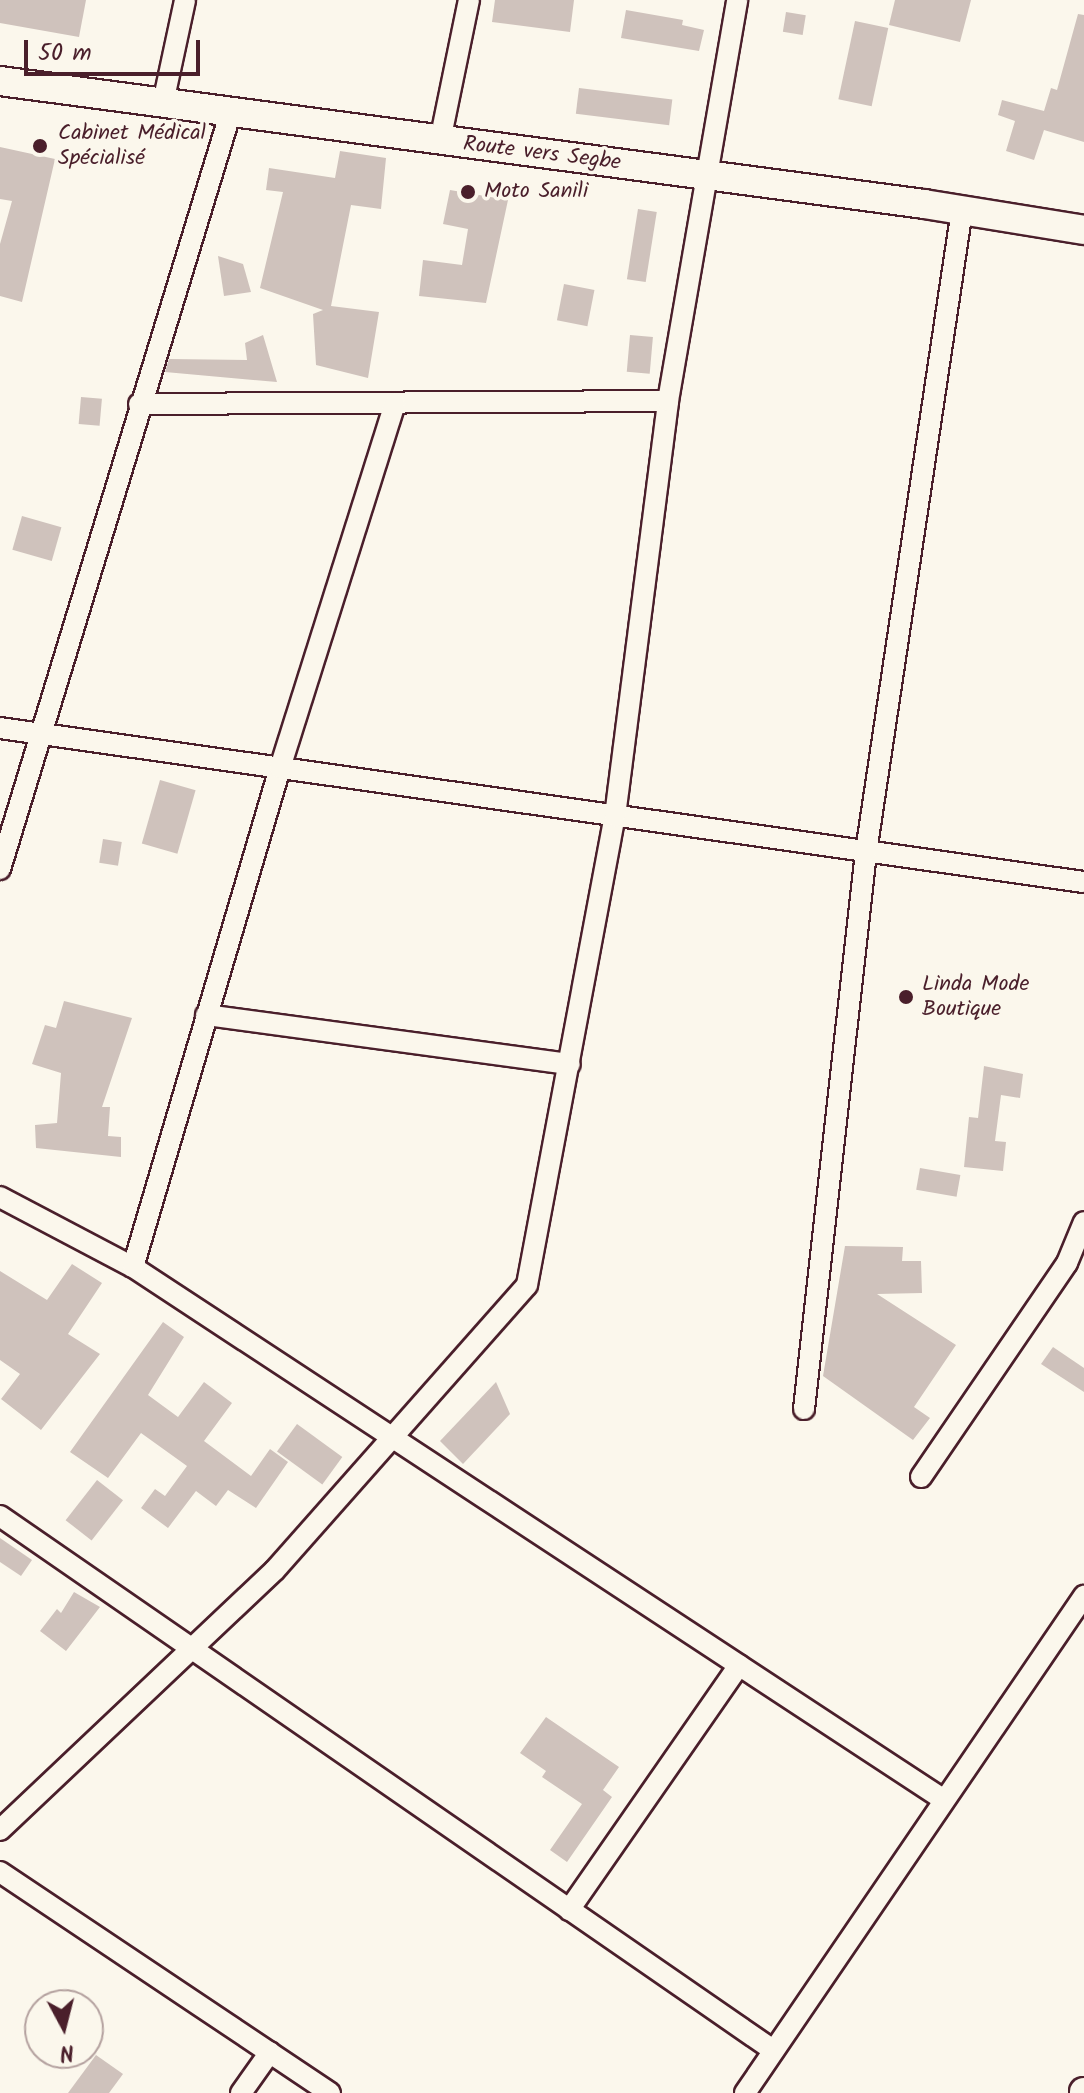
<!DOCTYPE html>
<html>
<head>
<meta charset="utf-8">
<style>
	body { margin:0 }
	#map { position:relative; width:1084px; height:2093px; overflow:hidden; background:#fbf7ec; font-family:Kalam,sans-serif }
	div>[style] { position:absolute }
	.building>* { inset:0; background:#cfc2bc; transform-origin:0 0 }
	.roads { filter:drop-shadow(2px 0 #4a1f2b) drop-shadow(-2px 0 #4a1f2b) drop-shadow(0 2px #4a1f2b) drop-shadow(0 -2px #4a1f2b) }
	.street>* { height:20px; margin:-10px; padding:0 10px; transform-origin:10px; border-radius:10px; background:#fbf7ec }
	.secondary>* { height:28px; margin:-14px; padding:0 14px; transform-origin:14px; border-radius:14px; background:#fbf7ec }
	.dots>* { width:22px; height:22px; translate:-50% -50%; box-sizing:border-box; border:4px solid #fbf7ec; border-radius:50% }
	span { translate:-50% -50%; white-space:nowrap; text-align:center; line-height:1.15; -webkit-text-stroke:7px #fbf7ec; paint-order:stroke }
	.poi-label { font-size:22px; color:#4a1f2b }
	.left { translate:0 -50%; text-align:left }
	.street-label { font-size:22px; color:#4a1f2b }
	.north { position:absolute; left:24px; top:1989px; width:80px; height:80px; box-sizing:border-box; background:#fbf7ec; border:2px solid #b4a19f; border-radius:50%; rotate:173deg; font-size:22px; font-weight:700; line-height:32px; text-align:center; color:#4a1f2b }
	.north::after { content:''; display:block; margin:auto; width:28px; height:36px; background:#4a1f2b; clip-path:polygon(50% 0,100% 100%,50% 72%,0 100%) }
	.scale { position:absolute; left:24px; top:40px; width:176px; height:36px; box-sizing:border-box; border:4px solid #4a1f2b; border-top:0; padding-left:10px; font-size:24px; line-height:28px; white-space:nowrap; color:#4a1f2b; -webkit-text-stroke:6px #fbf7ec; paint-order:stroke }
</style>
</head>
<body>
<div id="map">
	<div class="building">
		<i style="clip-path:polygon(0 0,86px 0,79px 37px,0 23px)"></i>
		<i style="clip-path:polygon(495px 0,574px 0,570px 32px,492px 22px)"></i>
		<i style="clip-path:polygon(895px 0,971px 0,960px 42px,889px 25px)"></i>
		<i style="clip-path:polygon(626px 10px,683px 20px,682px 25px,704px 30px,699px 51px,621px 38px)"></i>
		<i style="left:786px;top:12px;width:20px;height:20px;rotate:9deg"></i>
		<i style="clip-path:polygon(1078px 14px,1084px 15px,1084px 142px,1044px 130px,1034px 160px,1006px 151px,1015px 121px,998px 115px,1002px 100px,1044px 111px,1051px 88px,1057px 90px)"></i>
		<i style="left:855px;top:21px;width:34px;height:80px;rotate:12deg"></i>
		<i style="left:579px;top:88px;width:94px;height:26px;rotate:7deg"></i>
		<i style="clip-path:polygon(0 147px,55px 159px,22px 302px,0 296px,0 244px,12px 201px,0 199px)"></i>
		<i style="clip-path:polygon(340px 151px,386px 158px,381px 209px,351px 205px,331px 306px,379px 312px,368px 378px,316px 365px,313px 314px,323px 310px,260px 288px,283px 192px,266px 190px,269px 168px,335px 178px)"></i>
		<i style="clip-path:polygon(450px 190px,508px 200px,486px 303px,419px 296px,423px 260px,462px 265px,468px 229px,443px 224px)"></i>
		<i style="left:638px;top:209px;width:19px;height:71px;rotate:9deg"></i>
		<i style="clip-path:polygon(218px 256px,243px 264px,251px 292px,224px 296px)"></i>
		<i style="left:564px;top:284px;width:31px;height:37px;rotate:11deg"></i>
		<i style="clip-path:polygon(263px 335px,277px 382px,165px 372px,169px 359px,247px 360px,245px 343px)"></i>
		<i style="left:630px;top:335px;width:23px;height:37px;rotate:5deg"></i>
		<i style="left:81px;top:397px;width:21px;height:27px;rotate:5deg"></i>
		<i style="left:22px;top:516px;width:41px;height:35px;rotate:16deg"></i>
		<i style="left:160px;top:780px;width:37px;height:66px;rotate:16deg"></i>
		<i style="left:103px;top:839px;width:19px;height:24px;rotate:9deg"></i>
		<i style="clip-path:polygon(64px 1001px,132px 1018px,102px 1107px,110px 1107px,108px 1136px,121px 1137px,121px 1157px,36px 1148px,35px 1125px,57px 1123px,61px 1073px,32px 1064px,45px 1025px,56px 1028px)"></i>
		<i style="clip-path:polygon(984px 1066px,1023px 1074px,1020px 1098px,1001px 1095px,995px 1141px,1006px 1142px,1003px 1171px,964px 1167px,969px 1117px,978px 1118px)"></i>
		<i style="left:920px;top:1168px;width:41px;height:22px;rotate:10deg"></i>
		<i style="clip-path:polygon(845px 1246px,903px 1247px,902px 1261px,921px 1261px,922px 1293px,877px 1294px,956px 1345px,914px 1407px,930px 1418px,913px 1440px,823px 1376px)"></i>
		<i style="clip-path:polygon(72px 1264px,102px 1283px,68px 1334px,100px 1354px,41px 1430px,1px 1399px,20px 1374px,0 1360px,0 1271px,47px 1300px)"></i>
		<i style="clip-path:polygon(163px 1322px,184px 1337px,148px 1395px,178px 1417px,204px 1382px,232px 1403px,204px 1441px,251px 1476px,270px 1449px,288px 1462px,256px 1508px,228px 1490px,216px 1506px,196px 1491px,168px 1528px,141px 1508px,155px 1489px,165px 1496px,187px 1466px,141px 1433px,108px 1478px,70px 1452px)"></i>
		<i style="clip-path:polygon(1053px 1347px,1084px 1368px,1084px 1392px,1041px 1364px)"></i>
		<i style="clip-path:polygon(496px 1382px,510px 1414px,463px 1464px,440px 1441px)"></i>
		<i style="left:297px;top:1424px;width:56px;height:34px;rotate:36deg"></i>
		<i style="left:97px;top:1480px;width:33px;height:51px;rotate:38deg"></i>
		<i style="clip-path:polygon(0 1538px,32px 1560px,21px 1576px,0 1562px)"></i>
		<i style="clip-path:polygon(74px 1592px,100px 1607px,66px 1651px,40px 1631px,57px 1609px,61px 1613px)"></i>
		<i style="clip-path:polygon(546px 1717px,619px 1767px,603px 1790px,612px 1797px,567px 1862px,550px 1850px,582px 1804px,542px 1777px,546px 1771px,520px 1753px)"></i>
		<i style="clip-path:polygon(96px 2055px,123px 2074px,109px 2093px,68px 2093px)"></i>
	</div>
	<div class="roads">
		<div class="street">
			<i style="left:163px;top:103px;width:105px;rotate:-77.9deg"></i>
			<i style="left:440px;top:141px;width:144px;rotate:-78.4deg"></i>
			<i style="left:139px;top:404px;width:529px;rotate:-0.32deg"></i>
			<i style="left:0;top:728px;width:1095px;rotate:8.09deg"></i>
			<i style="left:0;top:869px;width:792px;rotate:-73.05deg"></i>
			<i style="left:206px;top:1015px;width:367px;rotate:7.7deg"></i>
			<i style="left:0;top:1197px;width:150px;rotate:27.8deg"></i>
			<i style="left:133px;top:1267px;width:970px;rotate:33.31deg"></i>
			<i style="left:133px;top:1267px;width:520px;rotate:-73.59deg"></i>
			<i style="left:280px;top:768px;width:382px;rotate:-72.5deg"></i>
			<i style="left:804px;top:1409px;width:560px;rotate:-83.65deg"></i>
			<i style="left:866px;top:852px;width:649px;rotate:-81.5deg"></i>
			<i style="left:921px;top:1477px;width:259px;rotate:-55.7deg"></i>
			<i style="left:1067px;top:1263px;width:44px;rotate:-67.5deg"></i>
			<i style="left:0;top:1516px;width:940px;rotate:34.64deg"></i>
			<i style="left:0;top:1830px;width:378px;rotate:-43.4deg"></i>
			<i style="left:275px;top:1570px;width:380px;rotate:-48.5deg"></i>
			<i style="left:527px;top:1285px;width:477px;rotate:-79.4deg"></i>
			<i style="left:615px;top:816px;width:418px;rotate:-82.7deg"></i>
			<i style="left:668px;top:401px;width:407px;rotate:-80.2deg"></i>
			<i style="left:0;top:1872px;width:397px;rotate:33.8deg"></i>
			<i style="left:569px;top:1910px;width:298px;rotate:-55.2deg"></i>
			<i style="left:241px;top:2093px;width:50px;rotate:-54.7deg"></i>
			<i style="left:745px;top:2093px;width:602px;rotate:-55.7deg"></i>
		</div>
		<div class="secondary">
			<i style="left:0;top:81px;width:932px;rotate:7.58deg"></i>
			<i style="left:924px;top:204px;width:162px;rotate:9.2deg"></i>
			<i style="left:1084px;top:2093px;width:1px;rotate:-90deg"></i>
		</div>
	</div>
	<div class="dots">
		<i style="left:40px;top:146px;background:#4a1f2b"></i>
		<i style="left:468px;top:192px;background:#4a1f2b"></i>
		<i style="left:906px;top:997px;background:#4a1f2b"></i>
	</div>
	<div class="poi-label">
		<span class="left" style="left:58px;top:146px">Cabinet Médical<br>Spécialisé</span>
		<span class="left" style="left:484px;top:192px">Moto Sanili</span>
		<span class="left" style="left:922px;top:997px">Linda Mode<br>Boutique</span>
	</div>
	<div class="street-label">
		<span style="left:542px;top:154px;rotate:7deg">Route vers Segbe</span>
	</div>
	<div class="north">N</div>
	<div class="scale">50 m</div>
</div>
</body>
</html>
